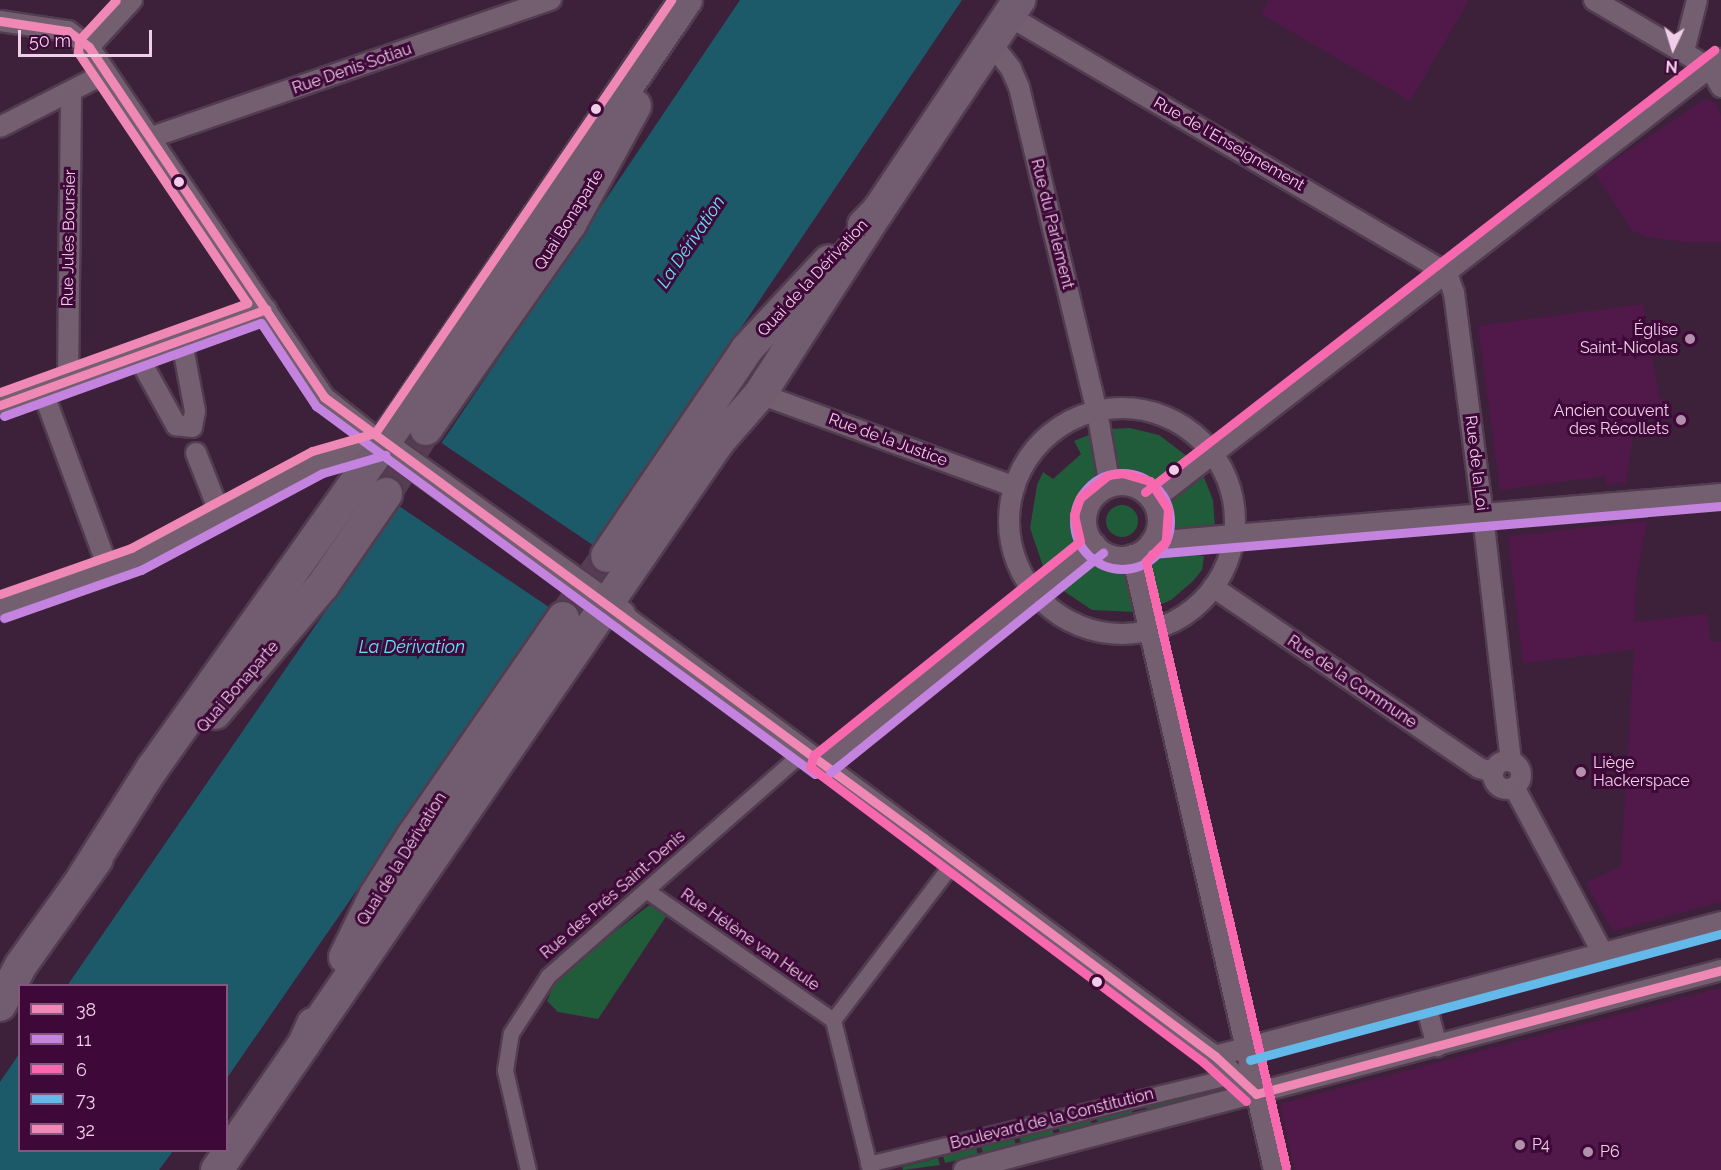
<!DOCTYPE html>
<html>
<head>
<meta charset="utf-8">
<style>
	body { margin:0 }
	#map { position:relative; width:1721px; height:1170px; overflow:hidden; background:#3d213a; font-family:Raleway,sans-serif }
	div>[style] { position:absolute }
	.built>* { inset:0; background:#51194a }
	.green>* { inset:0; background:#205b3a; transform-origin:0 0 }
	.round { border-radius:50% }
	.water>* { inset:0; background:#1c5a69 }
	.pier>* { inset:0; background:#3d213a; transform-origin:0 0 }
	.primary-tunnel>* { height:32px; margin-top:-16px; transform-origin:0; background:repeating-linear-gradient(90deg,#583b54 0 32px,transparent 0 48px) }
	.roads { filter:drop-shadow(2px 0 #523c50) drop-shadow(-2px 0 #523c50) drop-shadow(0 2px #523c50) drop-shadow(0 -2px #523c50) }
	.pedestrian>* { height:15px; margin:-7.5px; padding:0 7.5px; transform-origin:7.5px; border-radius:7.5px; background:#745f71 }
	.minor>* { height:20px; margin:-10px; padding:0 10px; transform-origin:10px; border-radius:10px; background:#745f71 }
	.minor>.ring { margin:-10px; padding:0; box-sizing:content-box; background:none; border:20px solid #745f71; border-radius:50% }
	.tertiary>* { height:26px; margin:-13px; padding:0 13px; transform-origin:13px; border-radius:13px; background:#745f71 }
	.primary>* { height:32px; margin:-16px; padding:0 16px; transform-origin:16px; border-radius:16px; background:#725c6f }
	.bus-1>* { height:9px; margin:-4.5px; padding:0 4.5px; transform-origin:4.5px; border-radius:4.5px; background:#f088b6 }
	.bus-2>* { height:9px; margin:-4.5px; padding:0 4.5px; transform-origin:4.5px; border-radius:4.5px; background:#c483df }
	.bus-2>.ring { margin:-4.5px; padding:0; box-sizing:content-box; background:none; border:9px solid #c483df; border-radius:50% }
	.bus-3>* { height:9px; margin:-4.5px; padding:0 4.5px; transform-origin:4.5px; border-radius:4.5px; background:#f868ae }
	.bus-4>* { height:9px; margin:-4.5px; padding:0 4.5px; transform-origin:4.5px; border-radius:4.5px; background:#63b9e9 }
	.bus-5>* { height:9px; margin:-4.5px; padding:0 4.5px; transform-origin:4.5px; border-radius:4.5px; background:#f088b6 }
	.dots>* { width:16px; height:16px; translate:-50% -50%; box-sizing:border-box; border:3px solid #3e0838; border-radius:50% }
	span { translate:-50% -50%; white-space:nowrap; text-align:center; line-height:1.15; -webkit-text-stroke:6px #3e0838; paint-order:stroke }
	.street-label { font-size:16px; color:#f0cee8 }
	.poi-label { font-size:16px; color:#f0cee8 }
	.right { translate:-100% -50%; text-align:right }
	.left { translate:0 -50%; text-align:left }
	.water-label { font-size:18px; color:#61e1fb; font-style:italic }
	.legend { position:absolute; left:18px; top:984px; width:210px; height:168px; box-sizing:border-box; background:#3e0838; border:2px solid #85577e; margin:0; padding:8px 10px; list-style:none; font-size:18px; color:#f0cee8 }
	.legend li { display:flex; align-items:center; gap:12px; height:30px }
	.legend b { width:30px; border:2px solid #85577e }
	.north { position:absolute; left:1643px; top:18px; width:60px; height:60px; -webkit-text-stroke:4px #3e0838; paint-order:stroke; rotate:184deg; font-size:16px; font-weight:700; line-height:24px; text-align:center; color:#f0cee8 }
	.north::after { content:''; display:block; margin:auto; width:21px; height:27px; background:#f0cee8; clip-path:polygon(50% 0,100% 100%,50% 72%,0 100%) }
	.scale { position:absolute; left:18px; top:30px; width:134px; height:27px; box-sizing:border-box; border:3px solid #f0cee8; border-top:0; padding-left:8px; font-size:18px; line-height:21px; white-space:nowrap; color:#f0cee8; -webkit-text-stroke:4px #3e0838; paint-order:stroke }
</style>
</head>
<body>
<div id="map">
	<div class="built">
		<i style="clip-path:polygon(1269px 0,1469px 0,1410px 101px,1261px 14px)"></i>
		<i style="clip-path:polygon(1705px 99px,1715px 103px,1721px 116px,1721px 242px,1686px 242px,1647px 237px,1633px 231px,1595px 173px)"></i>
		<i style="clip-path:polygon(1643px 304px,1659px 398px,1665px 401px,1663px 411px,1637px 410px,1626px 483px,1607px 484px,1605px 476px,1500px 490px,1478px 326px)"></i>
		<i style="clip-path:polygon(1647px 521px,1636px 580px,1635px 622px,1707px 614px,1711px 642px,1721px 641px,1721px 902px,1613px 931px,1586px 883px,1621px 866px,1634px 650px,1523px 663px,1508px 536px)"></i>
		<i style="clip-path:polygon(1721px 988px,1721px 1170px,1295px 1170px,1280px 1104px)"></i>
	</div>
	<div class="green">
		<i style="clip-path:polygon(1130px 428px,1159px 435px,1192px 460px,1153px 489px,1136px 478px,1117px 476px,1109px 429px)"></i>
		<i style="clip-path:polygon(1091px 434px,1099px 482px,1082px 498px,1077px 513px,1082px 543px,1045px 572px,1030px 528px,1037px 485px,1043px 472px,1053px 479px,1081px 454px,1074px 441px)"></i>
		<i style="clip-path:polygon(1203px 475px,1213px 500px,1215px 528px,1166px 532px,1164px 504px)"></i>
		<i class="round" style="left:1106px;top:505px;width:32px;height:32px"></i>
		<i style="clip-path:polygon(1156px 551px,1204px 556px,1202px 570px,1193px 581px,1171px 600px,1152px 608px,1142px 562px)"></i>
		<i style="clip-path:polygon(1094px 558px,1107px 565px,1125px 567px,1135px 612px,1092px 610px,1056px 586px)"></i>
		<i style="clip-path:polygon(657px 904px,671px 909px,598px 1019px,558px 1012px,547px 1001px,557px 977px,648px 906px)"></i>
		<i style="clip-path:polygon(1202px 1088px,1205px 1102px,1191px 1106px,1176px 1103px,1147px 1111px,1145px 1103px)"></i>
		<i style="left:1131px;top:1107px;width:8px;height:36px;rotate:76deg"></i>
		<i style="left:1090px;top:1118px;width:7px;height:33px;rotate:74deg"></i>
		<i style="left:1052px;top:1128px;width:7px;height:34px;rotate:74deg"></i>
		<i style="left:1014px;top:1138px;width:7px;height:34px;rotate:74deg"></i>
		<i style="left:976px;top:1147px;width:8px;height:34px;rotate:76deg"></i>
		<i style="clip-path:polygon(938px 1158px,940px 1165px,903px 1170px,902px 1167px)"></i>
	</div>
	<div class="water">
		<i style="clip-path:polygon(740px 0,962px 0,550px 611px,227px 1078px,226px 986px,67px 986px,451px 429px)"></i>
		<i style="clip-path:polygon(19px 1054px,20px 1150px,173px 1151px,159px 1170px,0 1170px,0 1082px)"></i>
	</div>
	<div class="pier">
		<i style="left:440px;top:442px;width:187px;height:76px;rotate:34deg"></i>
	</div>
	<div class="primary-tunnel">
		<i style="left:386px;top:494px;width:76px;rotate:-58.4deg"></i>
		<i style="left:563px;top:618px;width:76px;rotate:-54.6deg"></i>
	</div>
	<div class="roads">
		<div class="pedestrian">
			<i style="left:646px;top:890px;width:228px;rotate:34.8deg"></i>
			<i style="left:833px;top:1020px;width:200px;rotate:-52.7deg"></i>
			<i style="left:833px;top:1020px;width:154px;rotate:76.1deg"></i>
			<i style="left:868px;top:1164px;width:378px;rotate:-13.6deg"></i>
			<i style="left:528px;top:1170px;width:103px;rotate:-103deg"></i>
			<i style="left:505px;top:1070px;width:37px;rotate:-81deg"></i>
			<i style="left:511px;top:1033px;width:68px;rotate:-57deg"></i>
			<i style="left:548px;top:976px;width:341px;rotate:-41.3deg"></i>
		</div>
		<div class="minor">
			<i style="left:1594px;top:0;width:134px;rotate:30.4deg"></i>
			<i style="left:1710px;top:68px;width:22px;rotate:60deg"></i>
			<i style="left:1009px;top:16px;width:508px;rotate:30.4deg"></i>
			<i style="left:1447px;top:273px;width:21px;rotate:71deg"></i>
			<i style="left:1454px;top:293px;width:225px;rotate:82.6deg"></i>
			<i style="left:1483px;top:516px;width:247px;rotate:83.5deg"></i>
			<i style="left:0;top:21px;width:69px;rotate:8.4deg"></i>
			<i style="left:68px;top:31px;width:26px;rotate:37deg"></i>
			<i style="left:89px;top:47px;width:422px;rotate:56.1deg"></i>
			<i style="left:324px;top:397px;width:74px;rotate:38.4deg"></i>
			<i style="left:991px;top:43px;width:33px;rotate:52deg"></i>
			<i style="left:1011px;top:69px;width:20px;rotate:66deg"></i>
			<i style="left:1019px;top:87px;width:333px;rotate:76.5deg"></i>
			<i style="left:1097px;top:411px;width:77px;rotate:80.3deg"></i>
			<i style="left:89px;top:47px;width:64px;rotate:-47.5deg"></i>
			<i style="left:1684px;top:51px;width:53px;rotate:-75.7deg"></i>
			<i style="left:0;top:127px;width:119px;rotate:-27deg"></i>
			<i style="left:152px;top:137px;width:422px;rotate:-19deg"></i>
			<i style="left:139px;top:358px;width:77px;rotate:61.1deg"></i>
			<i style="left:176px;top:425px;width:16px;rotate:7deg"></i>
			<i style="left:192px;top:427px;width:16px;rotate:-79deg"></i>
			<i style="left:195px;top:411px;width:70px;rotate:-100.7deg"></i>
			<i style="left:68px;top:383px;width:291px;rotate:-89.4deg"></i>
			<i style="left:43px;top:392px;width:190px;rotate:69.7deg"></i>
			<i style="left:760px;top:394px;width:271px;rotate:20deg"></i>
			<i style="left:0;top:405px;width:283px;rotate:-19.8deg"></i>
			<i class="ring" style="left:1009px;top:408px;width:206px;height:206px"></i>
			<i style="left:196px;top:453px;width:68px;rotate:68.4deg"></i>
			<i class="ring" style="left:1086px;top:485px;width:52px;height:52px"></i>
			<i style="left:1152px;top:501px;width:721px;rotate:-37.84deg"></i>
			<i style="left:1151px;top:542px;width:572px;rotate:-4.81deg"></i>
			<i style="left:1132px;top:555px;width:631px;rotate:77deg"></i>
			<i style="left:1213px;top:587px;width:322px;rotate:34.2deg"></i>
			<i style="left:1479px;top:768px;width:15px;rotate:16deg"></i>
			<i style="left:0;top:607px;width:144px;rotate:-19.4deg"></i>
			<i style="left:136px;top:559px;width:206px;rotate:-28.1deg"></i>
			<i style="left:318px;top:462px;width:67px;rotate:-16.5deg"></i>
			<i style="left:622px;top:614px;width:735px;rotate:36.7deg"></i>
			<i style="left:1211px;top:1053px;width:61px;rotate:42.3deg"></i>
			<i class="ring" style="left:1493px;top:761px;width:8px;height:8px"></i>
			<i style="left:822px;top:764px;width:351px;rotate:-38.9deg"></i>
			<i style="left:1514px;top:787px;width:189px;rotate:61.9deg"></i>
			<i style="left:1425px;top:1002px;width:46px;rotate:74.7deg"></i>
			<i style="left:1215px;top:1056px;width:523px;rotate:-14.83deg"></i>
			<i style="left:964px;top:1170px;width:783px;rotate:-14.8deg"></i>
		</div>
		<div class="tertiary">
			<i style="left:382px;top:443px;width:295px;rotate:35.5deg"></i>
		</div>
		<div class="primary">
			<i style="left:864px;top:225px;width:20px;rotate:-45deg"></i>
			<i style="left:878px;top:211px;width:254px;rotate:-56.2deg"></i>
			<i style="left:426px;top:429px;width:251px;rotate:-54.9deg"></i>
			<i style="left:570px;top:224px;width:135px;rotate:-61.2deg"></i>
			<i style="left:607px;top:556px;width:250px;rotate:-55.9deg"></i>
			<i style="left:747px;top:349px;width:120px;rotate:-47deg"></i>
			<i style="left:215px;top:713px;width:167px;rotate:-49.8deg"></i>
			<i style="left:323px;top:585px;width:111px;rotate:-55.3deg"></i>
			<i style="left:84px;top:876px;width:127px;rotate:-57.6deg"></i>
			<i style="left:152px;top:769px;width:430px;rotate:-54.6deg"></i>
			<i style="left:401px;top:419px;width:507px;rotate:-55.78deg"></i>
			<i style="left:345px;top:957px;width:68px;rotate:-63.8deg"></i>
			<i style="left:375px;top:896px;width:70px;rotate:-57.9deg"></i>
			<i style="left:412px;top:837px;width:266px;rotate:-55.4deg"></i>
			<i style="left:0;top:1005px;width:45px;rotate:-62.3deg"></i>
			<i style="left:21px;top:965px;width:130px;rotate:-54.4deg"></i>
			<i style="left:304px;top:1044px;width:732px;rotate:-55.46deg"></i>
			<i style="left:719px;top:441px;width:62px;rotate:-48.9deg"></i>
			<i style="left:760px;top:394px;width:218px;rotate:-57.2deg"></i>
			<i style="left:217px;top:1170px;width:153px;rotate:-55.4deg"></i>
			<i style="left:304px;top:1044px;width:22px;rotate:-66deg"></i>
		</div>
	</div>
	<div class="bus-1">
		<i style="left:0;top:21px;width:69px;rotate:8.4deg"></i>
		<i style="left:68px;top:31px;width:26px;rotate:37deg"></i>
		<i style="left:89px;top:47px;width:422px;rotate:56.1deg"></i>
		<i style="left:324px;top:397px;width:746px;rotate:36.33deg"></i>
		<i style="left:925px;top:839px;width:362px;rotate:36.8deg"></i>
		<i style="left:1215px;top:1056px;width:56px;rotate:42.8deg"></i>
		<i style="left:1256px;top:1094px;width:481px;rotate:-14.9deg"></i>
		<i style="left:0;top:405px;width:283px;rotate:-19.8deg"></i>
	</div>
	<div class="bus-2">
		<i style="left:4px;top:416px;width:273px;rotate:-19.9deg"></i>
		<i style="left:261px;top:323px;width:100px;rotate:56.5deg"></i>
		<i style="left:316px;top:406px;width:620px;rotate:36.41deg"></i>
		<i class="ring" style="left:1074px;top:473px;width:87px;height:87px"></i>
		<i style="left:1152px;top:554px;width:571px;rotate:-4.82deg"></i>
		<i style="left:4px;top:618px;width:145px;rotate:-19.3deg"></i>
		<i style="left:141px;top:570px;width:206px;rotate:-28.1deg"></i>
		<i style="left:323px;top:473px;width:65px;rotate:-16.2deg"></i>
		<i style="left:830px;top:773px;width:351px;rotate:-38.9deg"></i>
	</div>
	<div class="bus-3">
		<i style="left:1145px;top:492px;width:721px;rotate:-37.84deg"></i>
		<i style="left:1246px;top:1101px;width:58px;rotate:-137.8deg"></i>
		<i style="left:1203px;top:1062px;width:491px;rotate:-143.1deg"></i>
		<i style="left:810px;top:767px;width:13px;rotate:-72deg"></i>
		<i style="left:814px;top:755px;width:341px;rotate:-38.8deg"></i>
		<i style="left:1080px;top:541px;width:27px;rotate:-103deg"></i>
		<i style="left:1074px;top:515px;width:18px;rotate:-71deg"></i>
		<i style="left:1080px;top:498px;width:36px;rotate:-39deg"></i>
		<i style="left:1108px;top:475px;width:14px;rotate:-8deg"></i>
		<i style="left:1122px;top:473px;width:29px;rotate:16deg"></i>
		<i style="left:1150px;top:481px;width:33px;rotate:57deg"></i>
		<i style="left:1168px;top:509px;width:32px;rotate:94deg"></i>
		<i style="left:1166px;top:541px;width:28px;rotate:135deg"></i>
		<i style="left:1146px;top:561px;width:622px;rotate:76.99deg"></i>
	</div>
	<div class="bus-4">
		<i style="left:1250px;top:1060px;width:488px;rotate:-15deg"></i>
	</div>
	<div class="bus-5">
		<i style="left:0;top:392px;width:263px;rotate:-19.8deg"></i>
		<i style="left:247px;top:303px;width:303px;rotate:-124deg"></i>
		<i style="left:78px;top:52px;width:12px;rotate:-85deg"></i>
		<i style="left:79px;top:40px;width:54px;rotate:-47.2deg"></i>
		<i style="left:0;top:594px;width:139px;rotate:-19.3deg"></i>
		<i style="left:131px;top:548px;width:205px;rotate:-28.2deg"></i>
		<i style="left:312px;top:451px;width:66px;rotate:-15.9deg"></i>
		<i style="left:375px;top:433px;width:525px;rotate:-55.64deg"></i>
	</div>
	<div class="dots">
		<i style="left:596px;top:109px;background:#f0cee8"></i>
		<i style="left:179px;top:182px;background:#f0cee8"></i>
		<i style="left:1690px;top:339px;background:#b191ab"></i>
		<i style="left:1681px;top:420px;background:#b191ab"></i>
		<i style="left:1174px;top:470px;background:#f0cee8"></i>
		<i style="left:1581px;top:772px;background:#b191ab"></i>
		<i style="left:1097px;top:982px;background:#f0cee8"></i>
		<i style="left:1520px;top:1145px;background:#b191ab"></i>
		<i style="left:1588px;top:1152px;background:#b191ab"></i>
	</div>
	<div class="street-label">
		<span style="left:352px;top:69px;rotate:-19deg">Rue Denis Sotiau</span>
		<span style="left:1229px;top:144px;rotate:30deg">Rue de l'Enseignement</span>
		<span style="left:569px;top:220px;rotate:-58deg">Quai Bonaparte</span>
		<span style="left:1052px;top:224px;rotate:76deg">Rue du Parlement</span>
		<span style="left:69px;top:238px;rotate:-89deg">Rue Jules Boursier</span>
		<span style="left:813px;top:278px;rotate:-47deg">Quai de la Dérivation</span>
		<span style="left:888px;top:440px;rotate:20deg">Rue de la Justice</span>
		<span style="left:1476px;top:463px;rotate:83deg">Rue de la Loi</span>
		<span style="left:1352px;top:682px;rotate:34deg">Rue de la Commune</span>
		<span style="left:238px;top:687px;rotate:-49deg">Quai Bonaparte</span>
		<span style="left:402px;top:859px;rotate:-58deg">Quai de la Dérivation</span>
		<span style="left:613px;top:895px;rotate:-41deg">Rue des Prés Saint-Denis</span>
		<span style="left:750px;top:940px;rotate:35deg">Rue Hélène van Heule</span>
		<span style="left:1052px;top:1119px;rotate:-14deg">Boulevard de la Constitution</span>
	</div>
	<div class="poi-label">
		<span class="right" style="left:1678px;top:339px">Église<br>Saint-Nicolas</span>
		<span class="right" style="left:1669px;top:420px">Ancien couvent<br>des Récollets</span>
		<span class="left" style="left:1593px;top:772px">Liège<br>Hackerspace</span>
		<span class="left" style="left:1532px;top:1145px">P4</span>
		<span class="left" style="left:1600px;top:1152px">P6</span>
	</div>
	<div class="water-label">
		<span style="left:691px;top:242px;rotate:-56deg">La Dérivation</span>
		<span style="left:412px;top:647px">La Dérivation</span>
	</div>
	<ul class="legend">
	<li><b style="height:8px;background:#f088b6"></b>38</li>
	<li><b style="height:8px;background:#c483df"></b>11</li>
	<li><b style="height:8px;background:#f868ae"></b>6</li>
	<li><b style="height:8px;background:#63b9e9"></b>73</li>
	<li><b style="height:8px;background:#f088b6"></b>32</li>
	</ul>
	<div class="north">N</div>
	<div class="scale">50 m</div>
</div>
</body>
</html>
